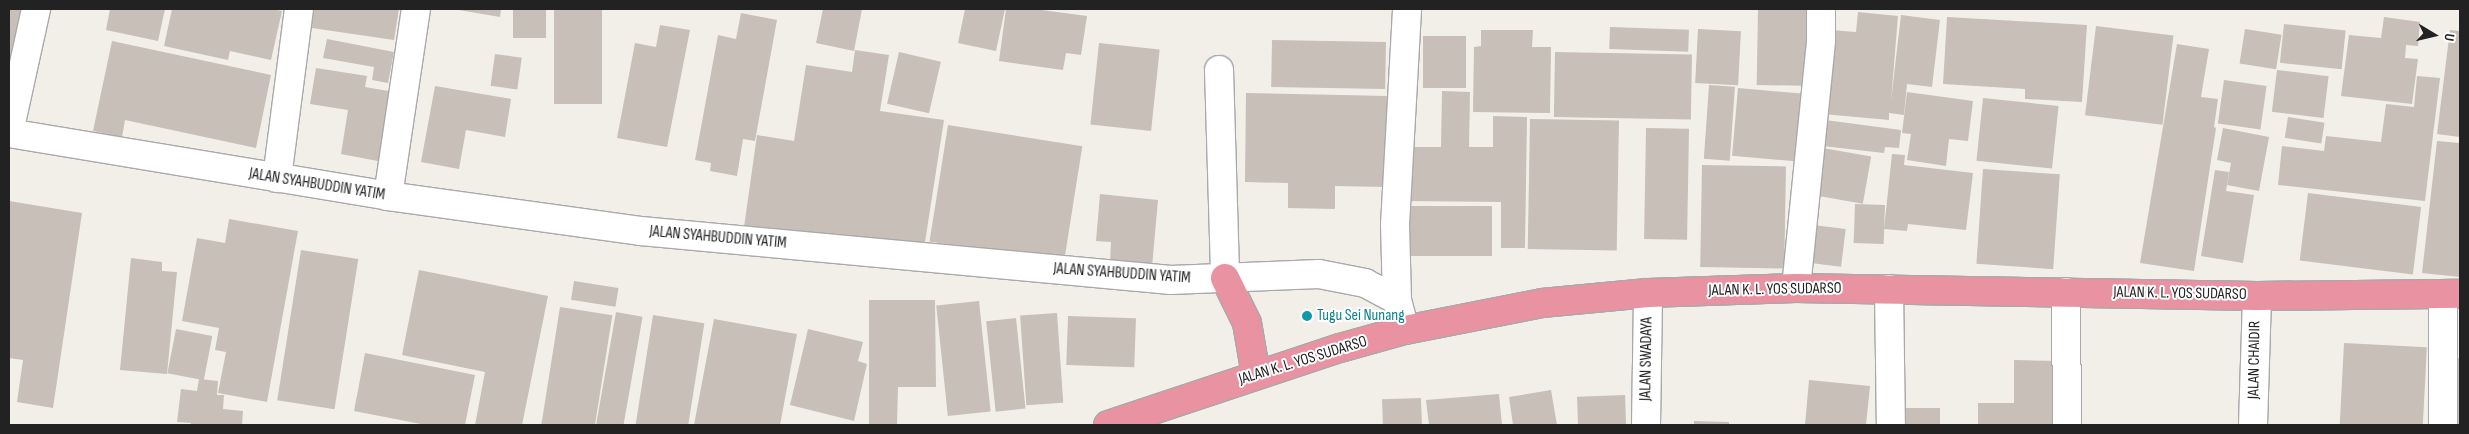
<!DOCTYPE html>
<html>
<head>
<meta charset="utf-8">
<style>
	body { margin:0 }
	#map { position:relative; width:2469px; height:434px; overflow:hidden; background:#f2efe9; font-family:"Sofia Sans Condensed",sans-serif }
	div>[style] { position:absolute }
	.building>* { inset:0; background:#c7bfb8; transform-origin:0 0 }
	.roads { filter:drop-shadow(1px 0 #a9a9a9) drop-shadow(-1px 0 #a9a9a9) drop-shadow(0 1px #a9a9a9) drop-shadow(0 -1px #a9a9a9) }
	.minor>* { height:28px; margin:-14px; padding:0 14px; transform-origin:14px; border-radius:14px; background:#fff }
	.highway>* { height:28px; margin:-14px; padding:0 14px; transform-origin:14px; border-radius:14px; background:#e892a2 }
	.dots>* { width:14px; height:14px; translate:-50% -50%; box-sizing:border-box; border:2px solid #fff; border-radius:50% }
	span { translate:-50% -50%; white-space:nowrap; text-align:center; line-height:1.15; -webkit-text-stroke:4px #fff; paint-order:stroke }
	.street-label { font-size:16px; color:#222 }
	.culture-label { font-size:16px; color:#0d838f }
	.left { translate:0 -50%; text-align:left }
	.frame { position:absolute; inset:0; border:10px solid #222; pointer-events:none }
	.north { position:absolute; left:2409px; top:10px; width:50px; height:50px; -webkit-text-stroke:4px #fff; paint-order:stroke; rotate:99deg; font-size:14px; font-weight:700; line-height:20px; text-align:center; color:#222 }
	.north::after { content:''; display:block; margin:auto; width:18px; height:22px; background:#222; clip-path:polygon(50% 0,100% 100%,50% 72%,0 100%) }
</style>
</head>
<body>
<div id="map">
	<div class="building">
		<i style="clip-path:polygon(9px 9px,24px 9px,15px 66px,9px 65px)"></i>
		<i style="clip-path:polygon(110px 9px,165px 9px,158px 41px,106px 30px)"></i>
		<i style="clip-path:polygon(172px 9px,271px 9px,282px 11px,271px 60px,230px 51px,228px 60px,164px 46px)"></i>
		<i style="clip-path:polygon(308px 9px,399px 9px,394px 40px,305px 27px)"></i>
		<i style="clip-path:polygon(453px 9px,501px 9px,500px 17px)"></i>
		<i style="left:513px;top:9px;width:33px;height:29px"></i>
		<i style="left:554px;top:9px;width:48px;height:95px"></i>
		<i style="clip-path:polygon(823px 9px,862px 9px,854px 51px,816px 43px)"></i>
		<i style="clip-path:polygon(965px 9px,1005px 9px,996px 51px,958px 43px)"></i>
		<i style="clip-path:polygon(1006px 9px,1034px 9px,1087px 16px,1081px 55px,1066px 53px,1063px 70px,999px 61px)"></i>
		<i style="left:1758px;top:9px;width:60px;height:76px;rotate:1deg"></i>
		<i style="clip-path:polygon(1858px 12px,1898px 16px,1891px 101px,1901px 15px,1940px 20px,1932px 87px,1907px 84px,1904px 115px,1889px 113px,1889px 120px,1823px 114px,1831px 30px,1856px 32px)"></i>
		<i style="clip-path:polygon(741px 13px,777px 20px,755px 141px,743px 139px,737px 176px,710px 171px,711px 163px,695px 160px,718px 35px,736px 39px)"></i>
		<i style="clip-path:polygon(1947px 17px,2087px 25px,2082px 102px,2025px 99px,2025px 89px,1943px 84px)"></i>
		<i style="clip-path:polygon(2384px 17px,2420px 22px,2418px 46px,2406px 45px,2405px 58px,2418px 59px,2412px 104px,2341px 96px,2349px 35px,2381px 38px)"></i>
		<i style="left:2284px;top:24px;width:62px;height:39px;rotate:6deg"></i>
		<i style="clip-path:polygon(660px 25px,690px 30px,667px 147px,617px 138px,635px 43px,656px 47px)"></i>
		<i style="left:2096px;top:26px;width:78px;height:90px;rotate:7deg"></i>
		<i style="left:1610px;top:27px;width:79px;height:22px;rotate:2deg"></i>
		<i style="left:1698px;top:29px;width:43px;height:54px;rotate:3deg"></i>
		<i style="left:2245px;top:29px;width:37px;height:35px;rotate:9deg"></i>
		<i style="clip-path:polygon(1481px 30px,1533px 30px,1532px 47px,1551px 47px,1550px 113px,1473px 112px,1474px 47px,1481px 46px)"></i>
		<i style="clip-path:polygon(2450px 30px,2460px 31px,2460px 137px,2437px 134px)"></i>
		<i style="left:1423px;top:36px;width:43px;height:52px"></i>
		<i style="clip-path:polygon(327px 39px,394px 52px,388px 83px,372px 80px,374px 67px,323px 58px)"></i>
		<i style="left:1272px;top:40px;width:114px;height:47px;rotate:1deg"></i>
		<i style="clip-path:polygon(112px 41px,271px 75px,256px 148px,125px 120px,122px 137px,93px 131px)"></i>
		<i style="left:1099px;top:43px;width:61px;height:82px;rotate:6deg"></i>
		<i style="clip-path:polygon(2177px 44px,2209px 49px,2201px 97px,2218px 99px,2214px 127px,2216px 128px,2194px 271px,2140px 263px)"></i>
		<i style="clip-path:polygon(855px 50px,889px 55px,880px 111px,944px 120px,923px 255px,744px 227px,757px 135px,794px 141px,806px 65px,852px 72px)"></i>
		<i style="left:899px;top:52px;width:43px;height:53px;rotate:13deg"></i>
		<i style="left:1555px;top:52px;width:137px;height:65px;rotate:1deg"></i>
		<i style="left:495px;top:54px;width:27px;height:32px;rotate:8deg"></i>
		<i style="clip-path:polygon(316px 68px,367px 76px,365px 87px,394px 92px,383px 162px,341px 154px,348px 110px,310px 104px)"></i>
		<i style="left:2277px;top:70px;width:52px;height:42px;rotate:7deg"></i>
		<i style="clip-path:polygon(2417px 76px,2440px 78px,2425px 201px,2278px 185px,2282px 146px,2324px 151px,2326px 136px,2381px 142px,2386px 104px,2414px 107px)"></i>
		<i style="left:2224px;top:80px;width:43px;height:44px;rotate:8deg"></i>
		<i style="left:1709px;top:85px;width:26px;height:74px;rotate:4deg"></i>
		<i style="clip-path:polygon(435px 86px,511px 99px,505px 137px,466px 130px,459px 169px,421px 162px)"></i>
		<i style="left:1738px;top:88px;width:72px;height:68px;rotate:5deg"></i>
		<i style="clip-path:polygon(1442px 91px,1470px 92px,1469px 147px,1493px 147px,1493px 116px,1527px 117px,1525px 248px,1501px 248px,1501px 202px,1404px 201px,1405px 147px,1441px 147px)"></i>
		<i style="clip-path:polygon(1907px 92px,1973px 101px,1968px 141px,1949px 139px,1946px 166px,1907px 160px,1911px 134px,1902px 133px)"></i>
		<i style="clip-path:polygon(1246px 93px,1388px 96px,1386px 187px,1335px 186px,1335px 209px,1288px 208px,1288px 183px,1245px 182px)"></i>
		<i style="left:1983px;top:98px;width:76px;height:63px;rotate:6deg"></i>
		<i style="left:2288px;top:117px;width:37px;height:21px;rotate:9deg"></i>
		<i style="left:1530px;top:119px;width:89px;height:130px;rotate:1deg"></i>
		<i style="clip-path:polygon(1825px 120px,1901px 130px,1899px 148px,1885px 147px,1884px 153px,1822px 146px)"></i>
		<i style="left:948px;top:125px;width:136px;height:118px;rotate:9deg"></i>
		<i style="left:1646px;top:128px;width:43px;height:111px;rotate:1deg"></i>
		<i style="clip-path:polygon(2223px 128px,2269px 137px,2259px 191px,2227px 185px,2231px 163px,2217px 160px)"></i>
		<i style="clip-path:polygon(2437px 141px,2460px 143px,2460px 277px,2422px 273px)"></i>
		<i style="left:1817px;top:147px;width:55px;height:48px;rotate:10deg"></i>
		<i style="clip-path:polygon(1892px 154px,1905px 155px,1904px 165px,1973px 173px,1966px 230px,1908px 224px,1907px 231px,1884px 229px)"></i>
		<i style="left:1702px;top:165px;width:84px;height:102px;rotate:1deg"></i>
		<i style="left:1983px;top:169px;width:77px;height:95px;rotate:4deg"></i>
		<i style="clip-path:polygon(2215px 170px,2229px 172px,2226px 191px,2254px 195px,2243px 263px,2201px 256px)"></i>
		<i style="left:2308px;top:193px;width:114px;height:68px;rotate:7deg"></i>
		<i style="clip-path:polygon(1100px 194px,1158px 200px,1152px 267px,1110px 264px,1111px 242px,1096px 241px)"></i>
		<i style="clip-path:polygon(9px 201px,82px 213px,53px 408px,17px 402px,23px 360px,9px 358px)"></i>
		<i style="left:1855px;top:204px;width:30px;height:39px;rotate:2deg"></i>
		<i style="left:1406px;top:206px;width:86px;height:50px"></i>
		<i style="clip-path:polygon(229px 219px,298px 231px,267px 402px,218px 393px,226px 352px,215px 350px,219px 328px,182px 321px,197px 238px,225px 243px)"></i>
		<i style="left:1805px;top:224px;width:41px;height:38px;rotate:7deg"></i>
		<i style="left:301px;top:250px;width:58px;height:152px;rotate:9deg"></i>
		<i style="clip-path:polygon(131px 258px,162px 262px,162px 271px,177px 272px,167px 374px,120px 370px)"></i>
		<i style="clip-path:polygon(419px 270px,548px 296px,522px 425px,475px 425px,485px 372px,402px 355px)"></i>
		<i style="left:574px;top:281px;width:45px;height:19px;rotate:9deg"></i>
		<i style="clip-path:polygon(869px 300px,935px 300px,936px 387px,898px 387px,897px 425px,869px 425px)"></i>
		<i style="left:979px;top:301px;width:111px;height:43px;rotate:84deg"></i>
		<i style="left:560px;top:307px;width:53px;height:120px;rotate:9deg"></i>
		<i style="left:616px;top:312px;width:27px;height:115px;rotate:10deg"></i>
		<i style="left:1057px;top:313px;width:90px;height:37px;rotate:86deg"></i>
		<i style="left:653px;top:315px;width:52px;height:112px;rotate:9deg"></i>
		<i style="left:1068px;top:316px;width:68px;height:49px;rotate:2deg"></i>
		<i style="left:1016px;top:318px;width:91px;height:30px;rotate:84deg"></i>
		<i style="clip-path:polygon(714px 319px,797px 334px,780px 425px,694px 425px)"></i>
		<i style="left:176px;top:329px;width:37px;height:45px;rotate:11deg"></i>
		<i style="clip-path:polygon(808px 329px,863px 342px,858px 361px,867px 364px,854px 421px,790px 405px)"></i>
		<i style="left:2344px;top:343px;width:83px;height:82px;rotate:3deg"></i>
		<i style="clip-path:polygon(365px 353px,475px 375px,465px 425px,426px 425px,354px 411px)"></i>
		<i style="clip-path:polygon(2460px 358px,2460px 425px,2457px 425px,2454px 359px)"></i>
		<i style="clip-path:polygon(2014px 360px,2059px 361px,2059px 425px,1978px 425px,1978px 403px,2014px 403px)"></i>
		<i style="clip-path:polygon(199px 379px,218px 381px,217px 395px,224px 395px,223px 409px,243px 411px,242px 425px,191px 425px,191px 423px,177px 422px,181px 389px,197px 391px)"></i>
		<i style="clip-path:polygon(1809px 380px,1870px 386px,1866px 425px,1805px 425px)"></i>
		<i style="clip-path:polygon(1551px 390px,1557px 425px,1513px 425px,1509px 397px)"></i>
		<i style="clip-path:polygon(1499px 394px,1502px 425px,1429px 425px,1426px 400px)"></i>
		<i style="left:1625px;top:395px;width:30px;height:48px;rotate:88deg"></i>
		<i style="left:1421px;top:398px;width:27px;height:39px;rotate:88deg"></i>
		<i style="left:1904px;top:408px;width:36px;height:17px"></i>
		<i style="clip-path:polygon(1694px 421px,1729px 422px,1729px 425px,1694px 425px)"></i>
	</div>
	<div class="roads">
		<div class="minor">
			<i style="left:1219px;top:70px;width:208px;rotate:88.3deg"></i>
			<i style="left:9px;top:132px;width:126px;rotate:-77.6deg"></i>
			<i style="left:9px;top:133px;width:384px;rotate:9.4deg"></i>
			<i style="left:388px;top:196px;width:255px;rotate:7.9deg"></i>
			<i style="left:641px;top:231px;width:532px;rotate:5.28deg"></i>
			<i style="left:1171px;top:280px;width:148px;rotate:-2.3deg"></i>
			<i style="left:1319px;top:274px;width:47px;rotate:11.1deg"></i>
			<i style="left:1365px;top:283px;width:36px;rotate:28deg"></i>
			<i style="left:1397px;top:300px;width:31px;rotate:75deg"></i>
			<i style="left:277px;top:178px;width:170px;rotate:-82.6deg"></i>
			<i style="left:388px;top:196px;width:189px;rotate:-81.5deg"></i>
			<i style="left:1796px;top:288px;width:249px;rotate:-84.2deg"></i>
			<i style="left:1821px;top:40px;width:31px;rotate:-90deg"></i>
			<i style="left:1889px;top:289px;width:136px;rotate:89.2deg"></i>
			<i style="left:2066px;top:292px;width:133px;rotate:89.6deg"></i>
			<i style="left:2443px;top:294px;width:131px;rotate:90deg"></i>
			<i style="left:1397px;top:300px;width:75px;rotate:-91.5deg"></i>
			<i style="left:1395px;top:225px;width:216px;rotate:-86.8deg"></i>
			<i style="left:1646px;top:425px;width:132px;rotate:-89.1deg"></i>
			<i style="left:2253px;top:425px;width:129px;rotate:-88.2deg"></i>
		</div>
		<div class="highway">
			<i style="left:1225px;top:278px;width:50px;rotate:63.9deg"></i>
			<i style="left:1247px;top:323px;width:53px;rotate:80.2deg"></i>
			<i style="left:1108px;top:425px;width:244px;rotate:-18.4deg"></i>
			<i style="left:1340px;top:348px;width:67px;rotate:-15.5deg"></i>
			<i style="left:1405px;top:330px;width:140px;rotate:-11.1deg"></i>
			<i style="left:1542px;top:303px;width:106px;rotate:-5.4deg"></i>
			<i style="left:1648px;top:293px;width:148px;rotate:-1.9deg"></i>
			<i style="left:1796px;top:288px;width:461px;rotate:1deg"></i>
			<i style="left:2257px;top:296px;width:203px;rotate:-0.6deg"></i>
		</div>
	</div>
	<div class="dots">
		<i style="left:1307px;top:316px;background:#0f9aa8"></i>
	</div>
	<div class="street-label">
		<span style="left:317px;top:185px;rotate:9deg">JALAN SYAHBUDDIN YATIM</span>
		<span style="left:718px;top:238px;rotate:5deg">JALAN SYAHBUDDIN YATIM</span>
		<span style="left:1122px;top:274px;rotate:4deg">JALAN SYAHBUDDIN YATIM</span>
		<span style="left:1775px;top:290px;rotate:-1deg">JALAN K. L. YOS SUDARSO</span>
		<span style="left:2180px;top:294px;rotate:1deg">JALAN K. L. YOS SUDARSO</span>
		<span style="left:1647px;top:359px;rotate:-89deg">JALAN SWADAYA</span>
		<span style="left:2255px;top:360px;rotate:-89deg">JALAN CHAIDIR</span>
		<span style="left:1303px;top:361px;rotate:-17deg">JALAN K. L. YOS SUDARSO</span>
	</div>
	<div class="culture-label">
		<span class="left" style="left:1317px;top:316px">Tugu Sei Nunang</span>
	</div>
	<div class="frame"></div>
	<div class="north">U</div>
</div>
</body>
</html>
